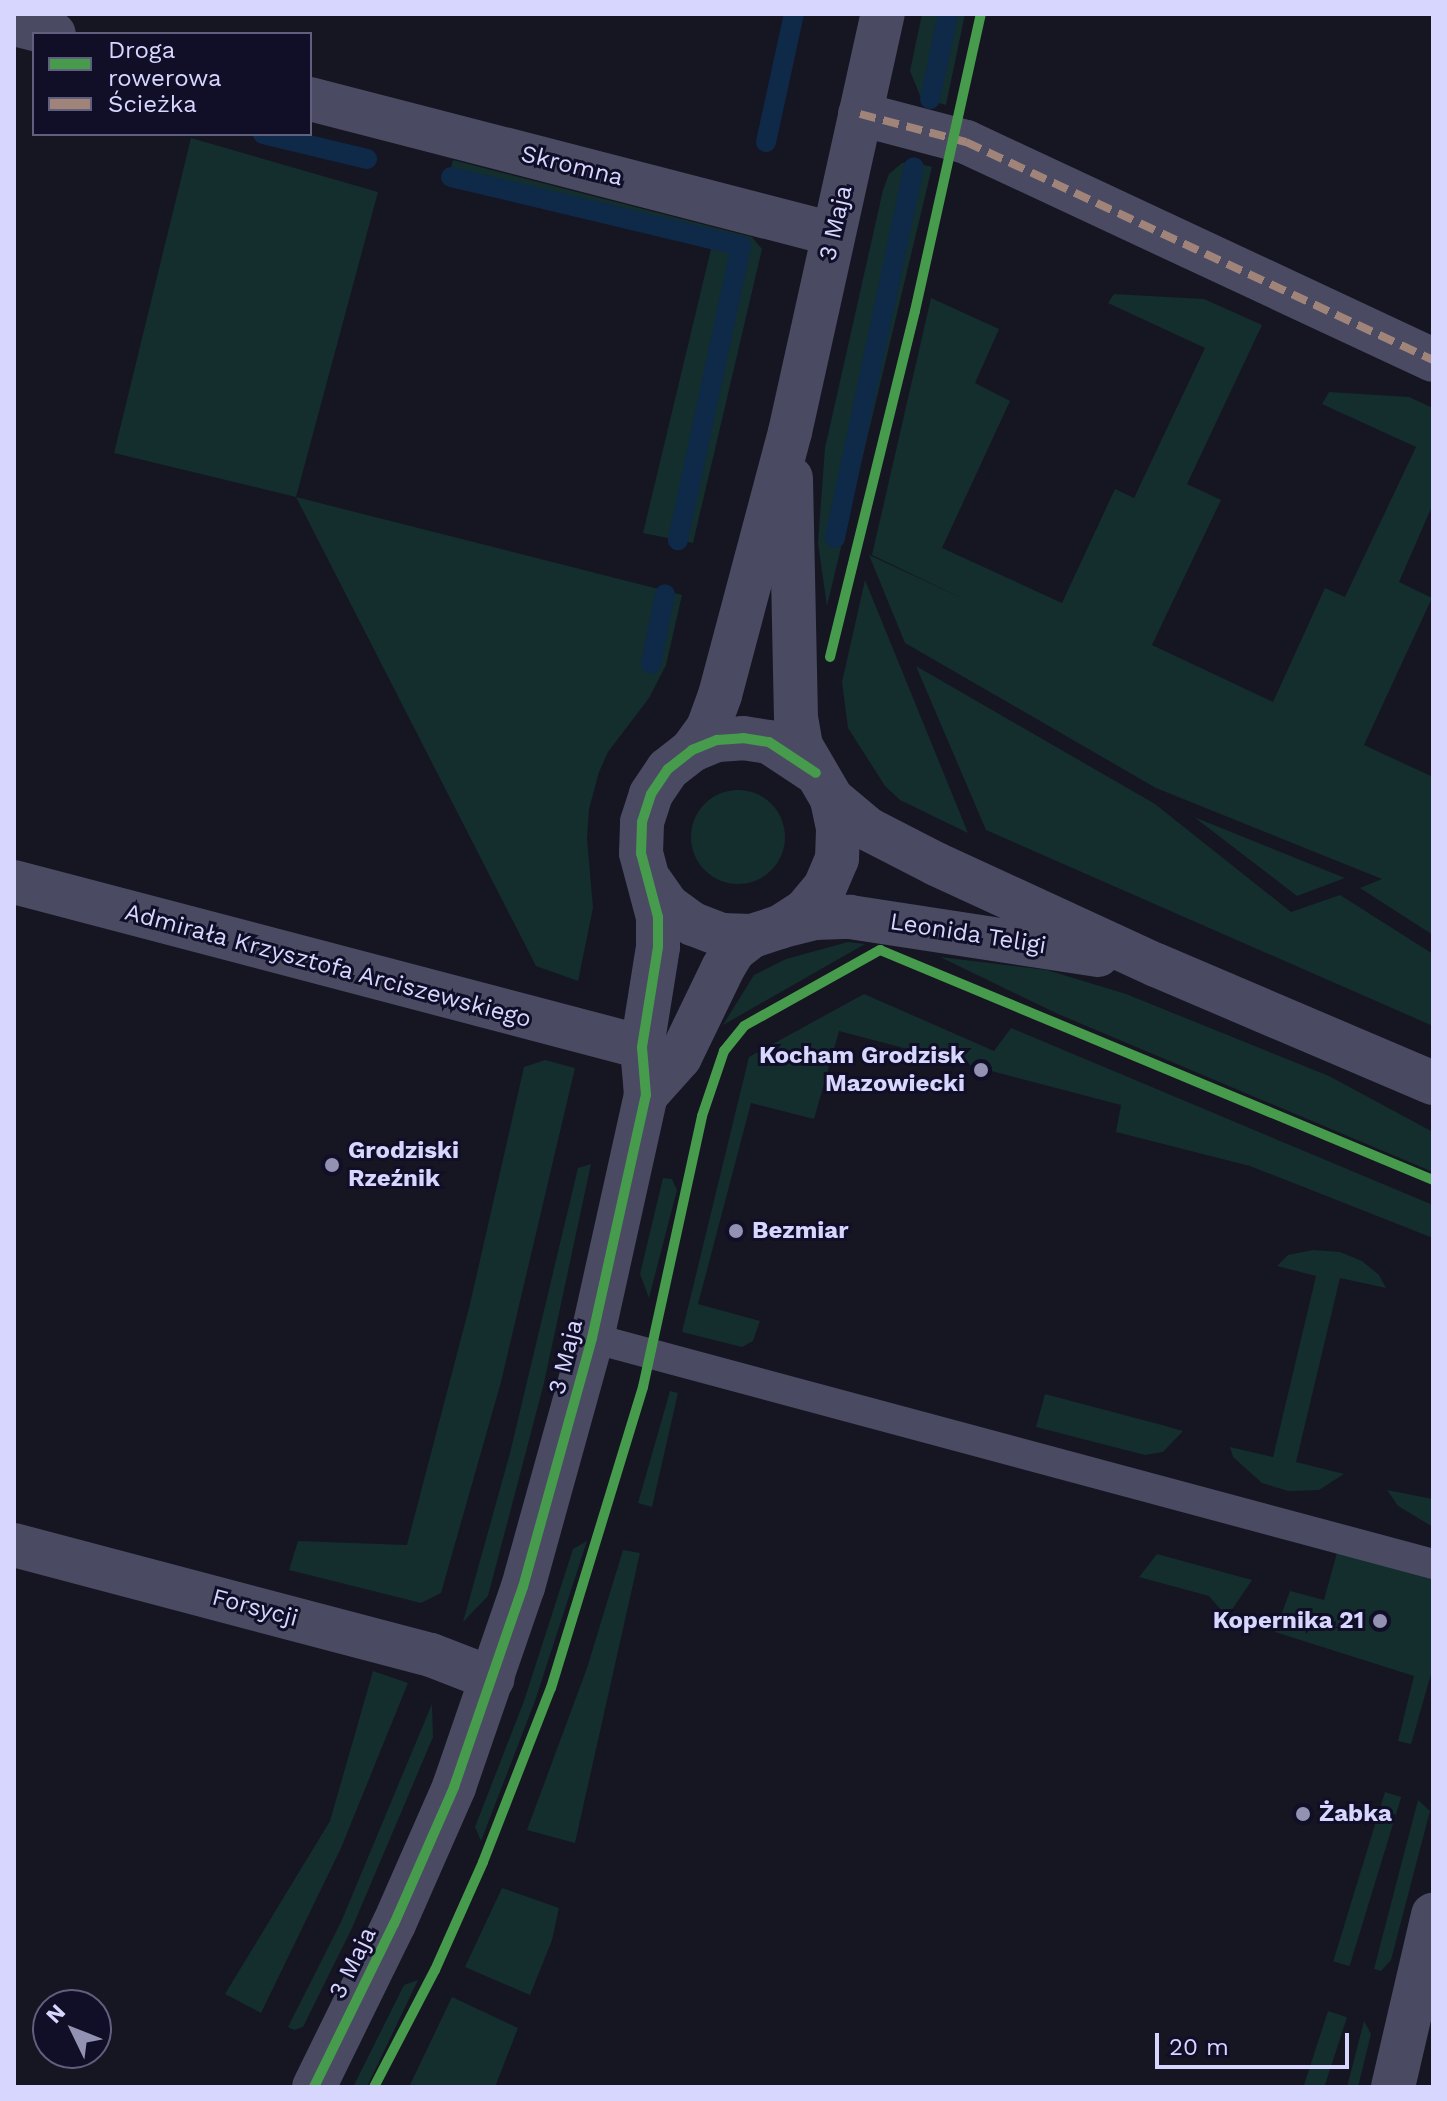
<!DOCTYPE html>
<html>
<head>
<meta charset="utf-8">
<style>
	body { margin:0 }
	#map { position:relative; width:1447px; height:2101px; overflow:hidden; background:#161522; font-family:"Work Sans",sans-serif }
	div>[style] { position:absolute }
	.green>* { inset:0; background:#132e2c; transform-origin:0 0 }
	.round { border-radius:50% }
	.stream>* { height:20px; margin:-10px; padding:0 10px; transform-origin:10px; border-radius:10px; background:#0f2949 }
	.service>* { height:30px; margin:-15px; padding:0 15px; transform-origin:15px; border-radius:15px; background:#4a4b63 }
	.minor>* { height:44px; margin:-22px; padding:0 22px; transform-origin:22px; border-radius:22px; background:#4a4b63 }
	.tertiary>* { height:44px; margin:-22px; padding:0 22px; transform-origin:22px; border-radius:22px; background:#4a4b63 }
	.quiet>* { height:8px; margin-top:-4px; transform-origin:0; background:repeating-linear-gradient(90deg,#a18479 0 16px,transparent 0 24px) }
	.cycleway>* { height:10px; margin:-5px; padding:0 5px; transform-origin:5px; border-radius:5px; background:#469c4c }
	.dots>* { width:22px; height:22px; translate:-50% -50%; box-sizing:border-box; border:4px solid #110f28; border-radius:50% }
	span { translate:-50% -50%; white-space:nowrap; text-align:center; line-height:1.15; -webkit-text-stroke:6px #110f28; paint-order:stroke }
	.street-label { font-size:24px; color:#d7d6ff }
	.poi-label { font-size:24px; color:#d7d6ff; font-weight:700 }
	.right { translate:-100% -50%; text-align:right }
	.left { translate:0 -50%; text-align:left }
	.frame { position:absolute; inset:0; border:16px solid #d7d6ff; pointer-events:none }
	.legend { position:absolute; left:32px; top:32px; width:280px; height:104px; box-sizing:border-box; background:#110f28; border:2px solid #605f7e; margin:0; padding:10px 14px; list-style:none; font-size:24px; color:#d7d6ff }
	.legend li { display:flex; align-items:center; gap:16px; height:40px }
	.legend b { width:40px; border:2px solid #605f7e }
	.north { position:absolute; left:32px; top:1989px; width:80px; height:80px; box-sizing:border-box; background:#110f28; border:2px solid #605f7e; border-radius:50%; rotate:313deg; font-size:22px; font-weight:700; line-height:32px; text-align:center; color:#d7d6ff }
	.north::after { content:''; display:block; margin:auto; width:28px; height:36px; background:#9392b2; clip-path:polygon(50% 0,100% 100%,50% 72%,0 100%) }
	.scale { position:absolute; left:1155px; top:2033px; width:194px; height:36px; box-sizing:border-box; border:4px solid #d7d6ff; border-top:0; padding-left:10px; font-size:24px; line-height:28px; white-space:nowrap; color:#d7d6ff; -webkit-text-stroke:6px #110f28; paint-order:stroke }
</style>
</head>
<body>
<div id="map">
	<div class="green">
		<i style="clip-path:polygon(922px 14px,965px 14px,946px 105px,921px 98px,910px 71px)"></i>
		<i style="clip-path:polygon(191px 138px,378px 192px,296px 497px,682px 595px,666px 665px,649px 698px,608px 752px,599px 772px,589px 809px,587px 838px,593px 908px,578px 981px,536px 966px,296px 497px,114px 453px)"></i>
		<i style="clip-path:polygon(453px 160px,752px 237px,762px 249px,693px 543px,643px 533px,711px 249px,447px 184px)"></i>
		<i style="clip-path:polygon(913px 162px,932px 167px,827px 606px,818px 543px,825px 448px,883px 190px,889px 174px,902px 163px)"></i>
		<i style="clip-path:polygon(1114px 294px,1204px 299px,1262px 325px,1187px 484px,1221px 500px,1152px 645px,1273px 702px,1325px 588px,1345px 597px,1416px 447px,1322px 404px,1329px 392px,1409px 397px,1433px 408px,1433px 504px,1399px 582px,1432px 598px,1364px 745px,1433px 777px,1433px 935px,1360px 888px,1382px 879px,1156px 788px,905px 643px,869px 555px,964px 599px,872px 555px,931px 298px,999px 329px,975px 383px,1010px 401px,942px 548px,1062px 603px,1115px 489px,1134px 498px,1205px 348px,1108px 303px)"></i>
		<i style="clip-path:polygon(865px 580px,968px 833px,900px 800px,885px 786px,848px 728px,842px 682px)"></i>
		<i style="clip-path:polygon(916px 666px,1155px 804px,1291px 912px,1340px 895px,1433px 954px,1433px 1026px,986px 830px)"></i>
		<i class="round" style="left:691px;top:790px;width:94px;height:94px"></i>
		<i style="clip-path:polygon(1194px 817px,1345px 878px,1297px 896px)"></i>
		<i style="clip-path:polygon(848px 942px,865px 944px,723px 1025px,754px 975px,786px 959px)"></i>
		<i style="clip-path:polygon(940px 957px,1047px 970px,1126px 994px,1329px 1076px,1433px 1132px,1433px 1172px,1058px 1014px)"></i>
		<i style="clip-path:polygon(864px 994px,994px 1051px,1011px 1028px,1433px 1205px,1433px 1238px,1250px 1166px,1116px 1132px,1121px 1105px,839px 1031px,814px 1119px,751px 1103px,698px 1304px,760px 1321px,753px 1341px,742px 1347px,682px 1332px,749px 1057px)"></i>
		<i style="clip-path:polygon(545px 1060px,575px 1068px,501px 1382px,441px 1593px,421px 1603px,289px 1570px,298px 1541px,407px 1545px,470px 1304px,524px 1067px)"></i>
		<i style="clip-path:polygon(591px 1164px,544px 1383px,488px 1596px,463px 1622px,510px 1453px,578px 1168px)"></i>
		<i style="clip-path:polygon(663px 1178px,672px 1179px,677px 1190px,649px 1298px,640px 1274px)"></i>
		<i style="clip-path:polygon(1313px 1250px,1340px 1252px,1362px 1261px,1379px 1275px,1386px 1288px,1340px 1278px,1296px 1462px,1344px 1474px,1319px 1490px,1288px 1491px,1262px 1483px,1233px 1457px,1230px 1447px,1273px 1457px,1316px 1276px,1277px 1266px,1288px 1255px)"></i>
		<i style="clip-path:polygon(670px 1391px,678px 1393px,652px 1507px,638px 1503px)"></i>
		<i style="clip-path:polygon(1045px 1394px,1162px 1425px,1183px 1431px,1163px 1452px,1145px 1455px,1036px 1427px)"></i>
		<i style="clip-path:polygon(1387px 1490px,1433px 1499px,1433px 1527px,1398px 1506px)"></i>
		<i style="clip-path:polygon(587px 1541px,535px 1701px,481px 1841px,475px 1827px,524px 1701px,573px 1549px)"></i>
		<i style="clip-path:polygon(1338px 1549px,1433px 1574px,1433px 1667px,1411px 1744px,1398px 1741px,1414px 1676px,1275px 1632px,1290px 1591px,1324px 1600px)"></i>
		<i style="clip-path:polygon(623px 1550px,640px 1553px,575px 1843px,527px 1830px,587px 1668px)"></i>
		<i style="clip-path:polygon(1157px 1554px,1252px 1580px,1227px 1617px,1209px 1596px,1139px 1577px)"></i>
		<i style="clip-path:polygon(373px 1671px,408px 1683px,341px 1848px,261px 2013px,225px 1994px,330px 1821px)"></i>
		<i style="clip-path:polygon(432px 1704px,433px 1737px,392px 1834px,352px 1928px,303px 2027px,294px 2030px,288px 2027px,341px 1922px)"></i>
		<i style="left:1385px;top:1792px;width:17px;height:177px;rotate:17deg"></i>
		<i style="clip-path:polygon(1418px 1800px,1430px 1811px,1391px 1960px,1381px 1971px,1374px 1969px)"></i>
		<i style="clip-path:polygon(502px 1888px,559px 1908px,552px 1940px,530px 1995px,465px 1967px)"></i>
		<i style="clip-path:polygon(418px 1980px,367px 2087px,353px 2087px,404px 1985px)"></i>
		<i style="clip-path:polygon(452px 1997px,518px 2028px,495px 2087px,409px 2087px)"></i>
		<i style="left:1328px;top:2011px;width:20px;height:78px;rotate:18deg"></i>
		<i style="clip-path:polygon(1364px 2021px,1371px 2034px,1358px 2087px,1347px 2087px)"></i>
	</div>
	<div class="stream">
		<i style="left:930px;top:99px;width:87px;rotate:-78deg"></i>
		<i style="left:263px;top:134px;width:107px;rotate:13.5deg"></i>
		<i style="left:766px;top:142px;width:131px;rotate:-77.7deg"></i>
		<i style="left:451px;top:177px;width:298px;rotate:13.4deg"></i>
		<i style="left:741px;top:246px;width:301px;rotate:102.1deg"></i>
		<i style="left:835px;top:538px;width:379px;rotate:-78deg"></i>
		<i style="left:651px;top:664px;width:71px;rotate:-78.7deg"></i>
	</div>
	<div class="service">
		<i style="left:592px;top:1338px;width:871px;rotate:15.04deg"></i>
	</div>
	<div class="minor">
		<i style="left:14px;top:24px;width:41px;rotate:14deg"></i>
		<i style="left:310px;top:99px;width:540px;rotate:14.47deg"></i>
		<i style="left:860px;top:114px;width:110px;rotate:14.8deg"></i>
		<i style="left:966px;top:142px;width:515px;rotate:25.02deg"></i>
		<i style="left:14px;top:882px;width:649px;rotate:14.72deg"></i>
		<i style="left:14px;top:1545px;width:431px;rotate:14.8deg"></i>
		<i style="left:431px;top:1655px;width:66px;rotate:21.2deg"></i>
		<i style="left:1393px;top:2087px;width:177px;rotate:-76.9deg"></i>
	</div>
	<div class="tertiary">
		<i style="left:692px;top:750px;width:27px;rotate:-54deg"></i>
		<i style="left:708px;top:728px;width:35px;rotate:-70deg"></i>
		<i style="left:720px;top:695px;width:272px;rotate:-75.1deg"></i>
		<i style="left:790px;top:432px;width:428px;rotate:-77.5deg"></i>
		<i style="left:832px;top:799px;width:47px;rotate:39.8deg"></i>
		<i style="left:868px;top:829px;width:76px;rotate:27.2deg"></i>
		<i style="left:936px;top:864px;width:242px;rotate:24.7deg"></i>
		<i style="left:1156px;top:965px;width:301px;rotate:23.1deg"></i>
		<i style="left:651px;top:882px;width:29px;rotate:55deg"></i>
		<i style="left:668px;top:906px;width:31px;rotate:36deg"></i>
		<i style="left:693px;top:924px;width:30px;rotate:21deg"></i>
		<i style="left:721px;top:935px;width:31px;rotate:2deg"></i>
		<i style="left:752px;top:936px;width:29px;rotate:-18deg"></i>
		<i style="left:780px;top:927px;width:30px;rotate:-33deg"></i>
		<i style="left:805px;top:911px;width:31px;rotate:-50deg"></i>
		<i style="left:825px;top:887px;width:30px;rotate:-67deg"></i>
		<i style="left:837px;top:859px;width:31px;rotate:-88deg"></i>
		<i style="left:838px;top:828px;width:30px;rotate:-102deg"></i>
		<i style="left:832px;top:799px;width:61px;rotate:-120.3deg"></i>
		<i style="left:801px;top:746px;width:28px;rotate:-100deg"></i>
		<i style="left:796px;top:718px;width:240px;rotate:-91.2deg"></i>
		<i style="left:783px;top:926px;width:32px;rotate:-14deg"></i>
		<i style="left:814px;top:918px;width:36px;rotate:-2deg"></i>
		<i style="left:850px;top:917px;width:251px;rotate:8.7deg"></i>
		<i style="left:646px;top:1095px;width:51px;rotate:-48.2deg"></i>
		<i style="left:680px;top:1057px;width:99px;rotate:-64.2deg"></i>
		<i style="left:723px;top:968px;width:21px;rotate:-59deg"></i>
		<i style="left:734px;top:950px;width:23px;rotate:-38deg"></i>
		<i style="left:314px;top:2087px;width:182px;rotate:-63.9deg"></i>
		<i style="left:394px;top:1924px;width:150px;rotate:-66.3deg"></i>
		<i style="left:454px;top:1787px;width:212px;rotate:-71deg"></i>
		<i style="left:523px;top:1587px;width:258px;rotate:-74.5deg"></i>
		<i style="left:592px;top:1338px;width:249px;rotate:-77.5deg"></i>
		<i style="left:646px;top:1095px;width:48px;rotate:-94.8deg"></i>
		<i style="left:642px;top:1047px;width:101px;rotate:-80.9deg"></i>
		<i style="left:658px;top:947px;width:30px;rotate:-90deg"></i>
		<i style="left:658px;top:917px;width:66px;rotate:-104.9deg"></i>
		<i style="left:641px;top:853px;width:31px;rotate:-88deg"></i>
		<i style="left:642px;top:822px;width:29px;rotate:-72deg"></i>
		<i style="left:651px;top:794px;width:30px;rotate:-56deg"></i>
		<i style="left:668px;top:769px;width:31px;rotate:-38deg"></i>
		<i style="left:692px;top:750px;width:27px;rotate:-22deg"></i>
		<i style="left:717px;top:740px;width:26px;rotate:-4deg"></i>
		<i style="left:743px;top:738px;width:26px;rotate:9deg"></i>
		<i style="left:769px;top:742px;width:56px;rotate:33.4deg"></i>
	</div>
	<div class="quiet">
		<i style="left:860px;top:114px;width:110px;rotate:14.8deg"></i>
		<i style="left:966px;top:142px;width:515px;rotate:25.02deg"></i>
	</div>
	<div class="cycleway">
		<i style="left:830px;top:657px;width:356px;rotate:-76.2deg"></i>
		<i style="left:915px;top:311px;width:304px;rotate:-77.5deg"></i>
		<i style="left:314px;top:2087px;width:182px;rotate:-63.9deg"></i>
		<i style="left:394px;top:1924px;width:150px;rotate:-66.3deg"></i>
		<i style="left:454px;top:1787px;width:212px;rotate:-71deg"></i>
		<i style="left:523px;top:1587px;width:258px;rotate:-74.5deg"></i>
		<i style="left:592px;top:1338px;width:249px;rotate:-77.5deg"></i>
		<i style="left:646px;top:1095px;width:48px;rotate:-94.8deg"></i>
		<i style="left:642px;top:1047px;width:101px;rotate:-80.9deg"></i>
		<i style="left:658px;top:947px;width:30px;rotate:-90deg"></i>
		<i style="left:658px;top:917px;width:66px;rotate:-104.9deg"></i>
		<i style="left:641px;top:853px;width:31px;rotate:-88deg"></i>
		<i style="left:642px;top:822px;width:29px;rotate:-72deg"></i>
		<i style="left:651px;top:794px;width:30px;rotate:-56deg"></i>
		<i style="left:668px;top:769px;width:31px;rotate:-38deg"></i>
		<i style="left:692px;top:750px;width:27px;rotate:-22deg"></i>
		<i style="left:717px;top:740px;width:26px;rotate:-4deg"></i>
		<i style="left:743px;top:738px;width:26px;rotate:9deg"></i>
		<i style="left:769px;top:742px;width:56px;rotate:33.4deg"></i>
		<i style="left:374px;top:2087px;width:132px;rotate:-62.5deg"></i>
		<i style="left:435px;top:1970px;width:118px;rotate:-66deg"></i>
		<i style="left:483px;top:1862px;width:187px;rotate:-68.7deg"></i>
		<i style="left:551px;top:1688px;width:315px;rotate:-73deg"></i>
		<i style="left:643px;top:1387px;width:277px;rotate:-77.7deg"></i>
		<i style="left:702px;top:1116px;width:69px;rotate:-71.3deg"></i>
		<i style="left:724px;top:1051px;width:32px;rotate:-51deg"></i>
		<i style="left:744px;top:1026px;width:156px;rotate:-29.2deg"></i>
		<i style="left:880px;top:950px;width:599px;rotate:22.58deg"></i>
	</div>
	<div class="dots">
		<i style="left:981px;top:1070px;background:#9392b2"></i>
		<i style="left:332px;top:1165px;background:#9392b2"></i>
		<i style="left:736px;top:1231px;background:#9392b2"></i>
		<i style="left:1380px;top:1621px;background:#9392b2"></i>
		<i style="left:1303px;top:1814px;background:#9392b2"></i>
	</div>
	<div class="street-label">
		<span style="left:572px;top:166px;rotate:14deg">Skromna</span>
		<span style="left:836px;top:223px;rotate:-77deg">3 Maja</span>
		<span style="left:968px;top:934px;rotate:9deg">Leonida Teligi</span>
		<span style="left:328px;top:966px;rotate:15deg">Admirała Krzysztofa Arciszewskiego</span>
		<span style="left:566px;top:1357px;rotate:-76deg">3 Maja</span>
		<span style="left:255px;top:1608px;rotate:15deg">Forsycji</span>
		<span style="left:353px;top:1963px;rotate:-64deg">3 Maja</span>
	</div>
	<div class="poi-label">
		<span class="right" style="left:965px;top:1070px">Kocham Grodzisk<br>Mazowiecki</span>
		<span class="left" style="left:348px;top:1165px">Grodziski<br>Rzeźnik</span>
		<span class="left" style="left:752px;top:1231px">Bezmiar</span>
		<span class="right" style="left:1364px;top:1621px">Kopernika 21</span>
		<span class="left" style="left:1319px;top:1814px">Żabka</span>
	</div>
	<div class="frame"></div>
	<ul class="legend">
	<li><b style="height:10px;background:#469c4c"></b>Droga rowerowa</li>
	<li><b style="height:10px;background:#a18479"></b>Ścieżka</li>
	</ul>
	<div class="north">N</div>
	<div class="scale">20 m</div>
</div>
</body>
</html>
